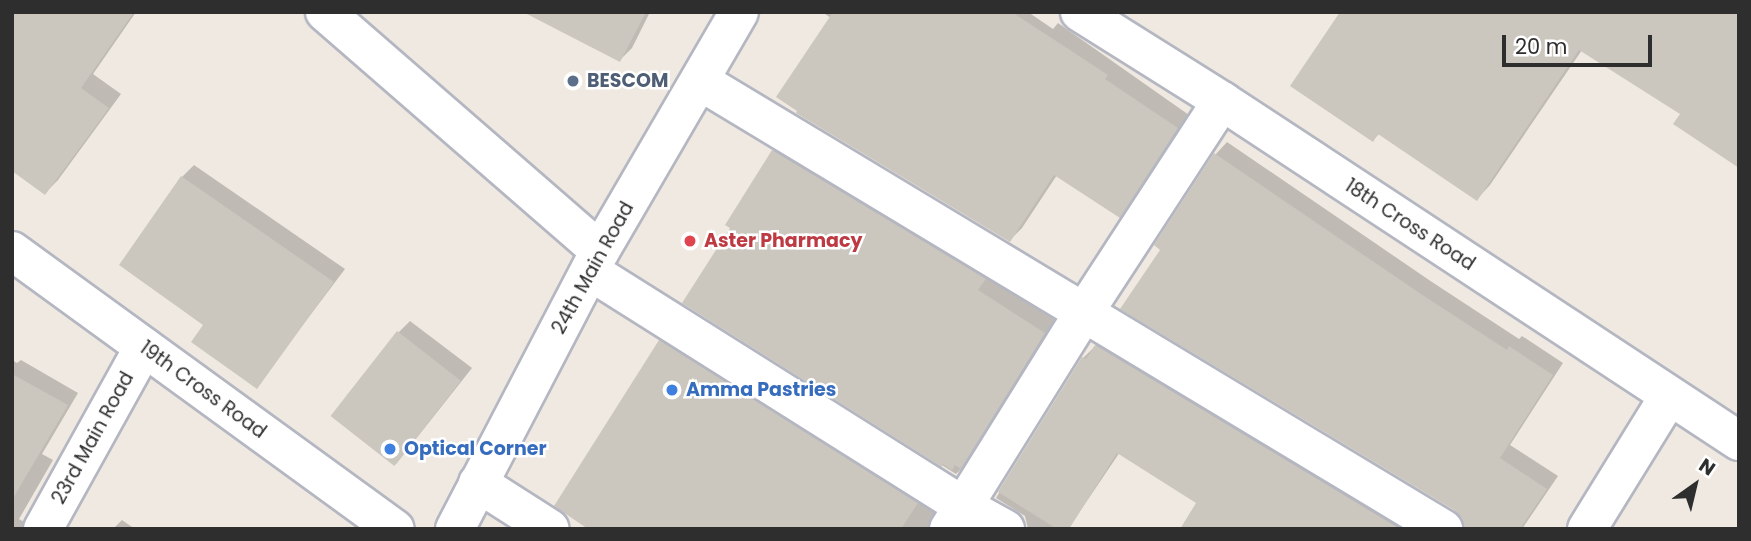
<!DOCTYPE html>
<html>
<head>
<meta charset="utf-8">
<style>
	body { margin:0 }
	#map { position:relative; width:1751px; height:541px; overflow:hidden; background:#efe9e1; font-family:Poppins,sans-serif }
	div>[style] { position:absolute }
	.shadow>* { inset:0; background:#0003 }
	.building>* { inset:0; background:#cbc7bf; transform-origin:0 0 }
	.roads { filter:drop-shadow(2px 0 #b4b7c1) drop-shadow(-2px 0 #b4b7c1) drop-shadow(0 2px #b4b7c1) drop-shadow(0 -2px #b4b7c1) }
	.minor>* { height:38px; margin:-19px; padding:0 19px; transform-origin:19px; border-radius:19px; background:#fff }
	.dots>* { width:19px; height:19px; translate:-50% -50%; box-sizing:border-box; border:4px solid #fff; border-radius:50% }
	span { translate:-50% -50%; white-space:nowrap; text-align:center; line-height:1.15; -webkit-text-stroke:5px #fff; paint-order:stroke }
	.service-label { font-size:19px; color:#4e5e75; font-weight:700 }
	.left { translate:0 -50%; text-align:left }
	.street-label { font-size:19px; color:#2e2e2e }
	.health-label { font-size:19px; color:#be3a42; font-weight:700 }
	.shop-label { font-size:19px; color:#366cbe; font-weight:700 }
	.frame { position:absolute; inset:0; border:14px solid #2e2e2e; pointer-events:none }
	.north { position:absolute; left:1660px; top:450px; width:70px; height:70px; -webkit-text-stroke:5px #fff; paint-order:stroke; rotate:34deg; font-size:19px; font-weight:700; line-height:28px; text-align:center; color:#2e2e2e }
	.north::after { content:''; display:block; margin:auto; width:24px; height:32px; background:#2e2e2e; clip-path:polygon(50% 0,100% 100%,50% 72%,0 100%) }
	.scale { position:absolute; left:1502px; top:35px; width:150px; height:32px; box-sizing:border-box; border:4px solid #2e2e2e; border-top:0; padding-left:9px; font-size:21px; line-height:24px; white-space:nowrap; color:#2e2e2e; -webkit-text-stroke:5px #fff; paint-order:stroke }
</style>
</head>
<body>
<div id="map">
	<div class="shadow">
		<i style="clip-path:polygon(13px 12px,136px 12px,93px 74px,121px 94px,58px 180px,45px 193px)"></i>
		<i style="clip-path:polygon(527px 12px,650px 12px,632px 48px,620px 60px)"></i>
		<i style="clip-path:polygon(822px 12px,1028px 12px,1053px 29px,1058px 23px,1189px 115px,1131px 204px,1119px 216px,1057px 175px,1022px 228px,1010px 240px,831px 18px)"></i>
		<i style="clip-path:polygon(1739px 12px,1582px 50px,1490px 185px,1477px 199px,1380px 133px,1373px 140px,1292px 85px)"></i>
		<i style="clip-path:polygon(786px 139px,1056px 321px,968px 462px,956px 474px,685px 303px,733px 228px,774px 151px)"></i>
		<i style="clip-path:polygon(1227px 142px,1432px 282px,1519px 339px,1522px 336px,1563px 363px,1510px 445px,1558px 476px,1522px 529px,1467px 529px,1463px 517px,1156px 245px,1216px 154px)"></i>
		<i style="clip-path:polygon(194px 165px,345px 269px,256px 387px,206px 324px,182px 177px)"></i>
		<i style="clip-path:polygon(410px 321px,472px 368px,396px 464px,398px 333px)"></i>
		<i style="clip-path:polygon(672px 330px,944px 501px,942px 529px,593px 529px,660px 341px)"></i>
		<i style="clip-path:polygon(1108px 334px,1431px 529px,1182px 529px,1199px 503px,1120px 452px,1068px 529px,1055px 525px,1052px 529px,1028px 529px,1025px 516px,996px 498px,1083px 358px)"></i>
		<i style="clip-path:polygon(12px 360px,17px 363px,21px 360px,78px 393px,42px 454px,53px 460px,19px 519px,30px 525px,27px 529px,12px 529px)"></i>
		<i style="clip-path:polygon(122px 520px,135px 529px,113px 529px)"></i>
	</div>
	<div class="building">
		<i style="clip-path:polygon(12px 12px,134px 12px,81px 88px,109px 108px,45px 195px,12px 171px)"></i>
		<i style="clip-path:polygon(523px 12px,646px 12px,620px 62px)"></i>
		<i style="clip-path:polygon(833px 12px,1012px 12px,1108px 75px,1105px 79px,1178px 128px,1120px 218px,1054px 175px,1010px 242px,796px 113px,797px 111px,776px 97px)"></i>
		<i style="clip-path:polygon(1340px 12px,1739px 12px,1739px 168px,1673px 124px,1680px 114px,1579px 50px,1477px 201px,1378px 134px,1373px 142px,1290px 86px)"></i>
		<i style="clip-path:polygon(772px 150px,986px 279px,978px 290px,1045px 333px,961px 469px,955px 465px,952px 470px,943px 464px,942px 467px,682px 303px,730px 228px,725px 225px)"></i>
		<i style="clip-path:polygon(1214px 153px,1421px 294px,1507px 350px,1509px 346px,1553px 375px,1500px 458px,1547px 489px,1520px 529px,1465px 529px,1462px 518px,1454px 510px,1120px 309px,1160px 250px,1154px 245px)"></i>
		<i style="clip-path:polygon(181px 176px,334px 282px,257px 389px,191px 342px,203px 325px,119px 265px)"></i>
		<i style="left:397px;top:331px;width:81px;height:108px;rotate:38deg"></i>
		<i style="clip-path:polygon(659px 340px,918px 503px,901px 529px,588px 529px,554px 506px)"></i>
		<i style="clip-path:polygon(1095px 345px,1400px 529px,1180px 529px,1196px 503px,1117px 453px,1069px 529px,1057px 529px,998px 492px,1082px 357px,1086px 359px)"></i>
		<i style="clip-path:polygon(12px 374px,68px 405px,12px 500px)"></i>
	</div>
	<div class="roads">
		<div class="minor">
			<i style="left:325px;top:12px;width:364px;rotate:41deg"></i>
			<i style="left:1080px;top:12px;width:168px;rotate:32.1deg"></i>
			<i style="left:1222px;top:101px;width:619px;rotate:33.33deg"></i>
			<i style="left:700px;top:81px;width:868px;rotate:31.09deg"></i>
			<i style="left:12px;top:251px;width:473px;rotate:36deg"></i>
			<i style="left:590px;top:271px;width:441px;rotate:32.2deg"></i>
			<i style="left:963px;top:506px;width:48px;rotate:28.7deg"></i>
			<i style="left:478px;top:483px;width:85px;rotate:32.6deg"></i>
			<i style="left:43px;top:529px;width:208px;rotate:-61deg"></i>
			<i style="left:455px;top:529px;width:314px;rotate:-62.5deg"></i>
			<i style="left:600px;top:251px;width:276px;rotate:-59.8deg"></i>
			<i style="left:949px;top:529px;width:253px;rotate:-58.1deg"></i>
			<i style="left:1083px;top:314px;width:254px;rotate:-56.9deg"></i>
			<i style="left:1587px;top:529px;width:156px;rotate:-58.3deg"></i>
		</div>
	</div>
	<div class="dots">
		<i style="left:573px;top:81px;background:#5c6f8a"></i>
		<i style="left:690px;top:241px;background:#e0444e"></i>
		<i style="left:672px;top:390px;background:#3f7fe0"></i>
		<i style="left:390px;top:449px;background:#3f7fe0"></i>
	</div>
	<div class="service-label">
		<span class="left" style="left:587px;top:81px">BESCOM</span>
	</div>
	<div class="street-label">
		<span style="left:1410px;top:225px;rotate:33deg">18th Cross Road</span>
		<span style="left:593px;top:268px;rotate:-61deg">24th Main Road</span>
		<span style="left:203px;top:390px;rotate:36deg">19th Cross Road</span>
		<span style="left:93px;top:438px;rotate:-61deg">23rd Main Road</span>
	</div>
	<div class="health-label">
		<span class="left" style="left:704px;top:241px">Aster Pharmacy</span>
	</div>
	<div class="shop-label">
		<span class="left" style="left:686px;top:390px">Amma Pastries</span>
		<span class="left" style="left:404px;top:449px">Optical Corner</span>
	</div>
	<div class="frame"></div>
	<div class="north">N</div>
	<div class="scale">20 m</div>
</div>
</body>
</html>
